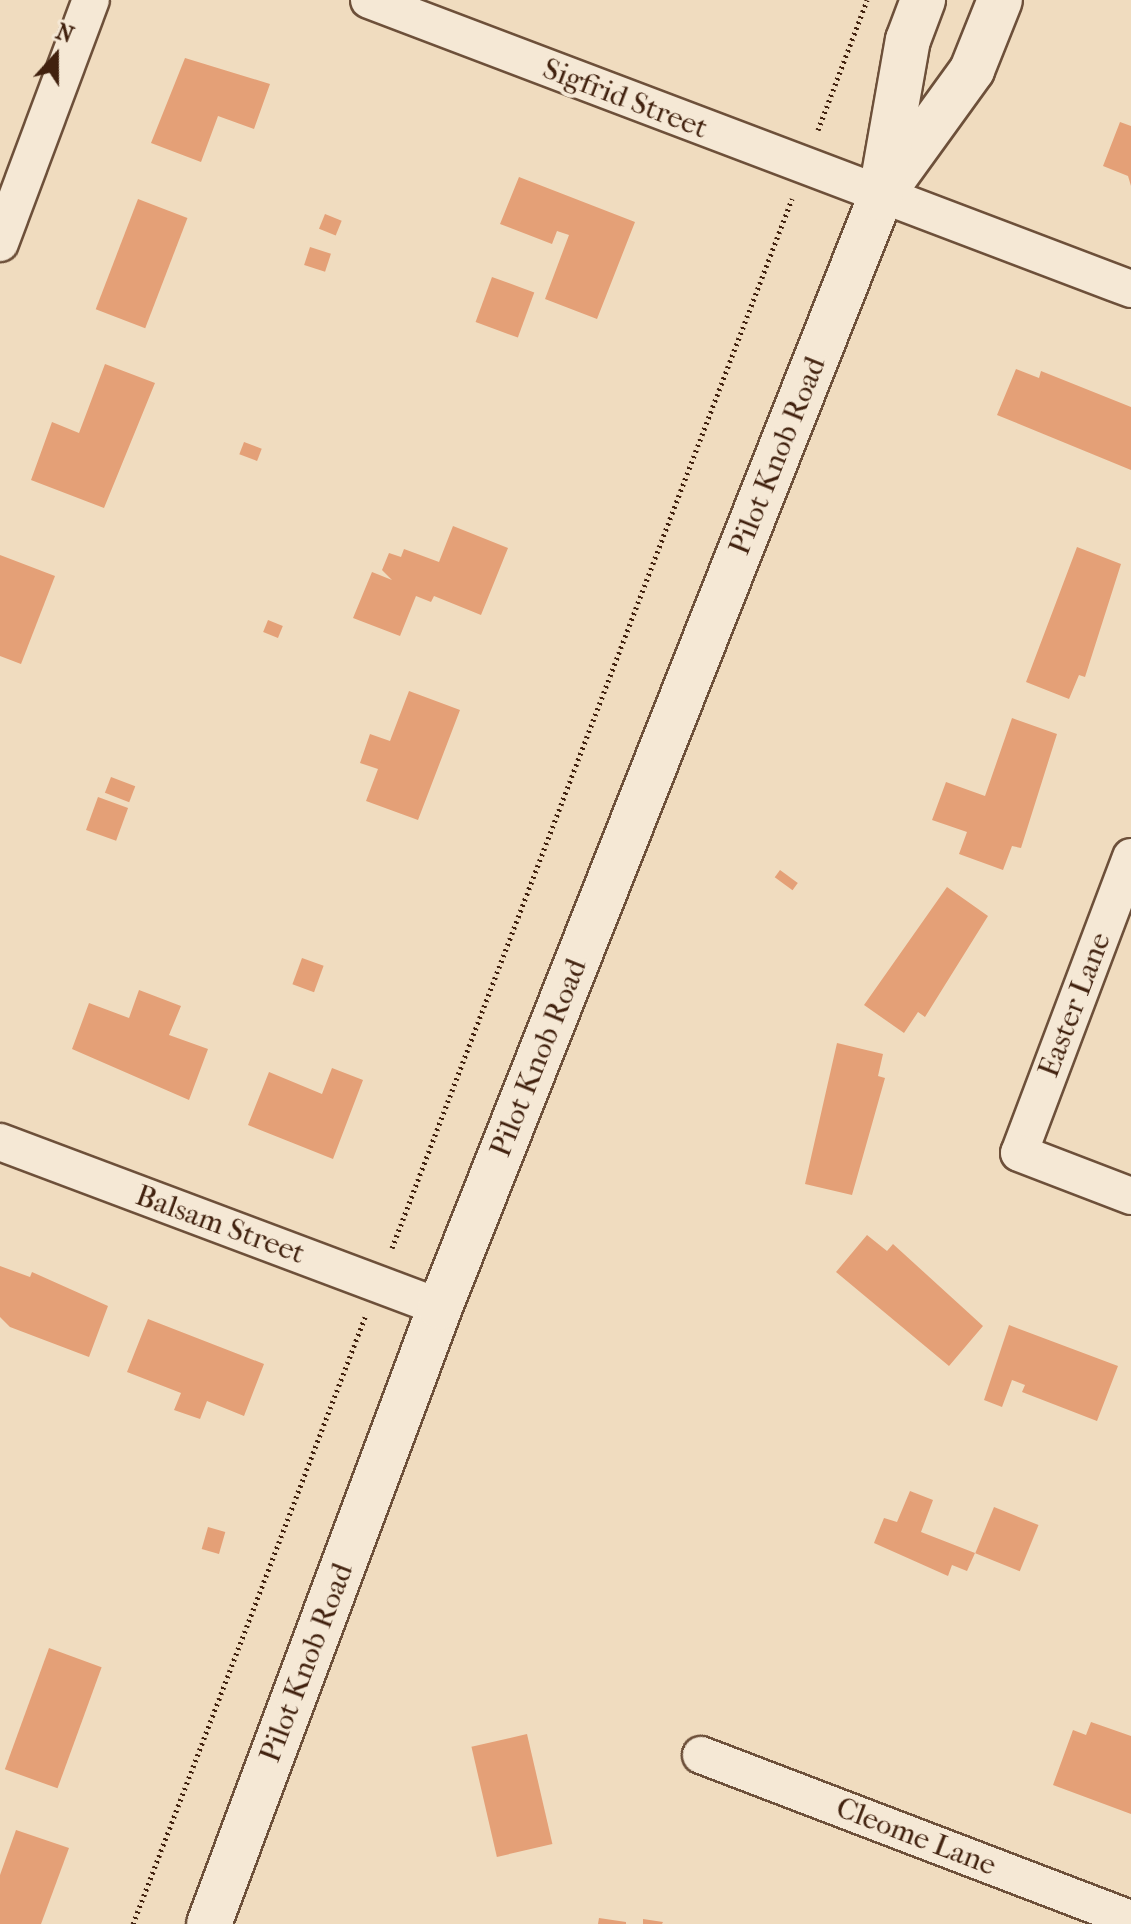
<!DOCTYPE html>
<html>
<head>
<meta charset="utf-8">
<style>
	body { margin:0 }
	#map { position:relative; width:1131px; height:1924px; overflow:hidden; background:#f0dcbf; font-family:"IM FELL French Canon",serif }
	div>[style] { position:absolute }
	.building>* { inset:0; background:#e4a077; transform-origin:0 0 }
	.path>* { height:5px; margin-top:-2.5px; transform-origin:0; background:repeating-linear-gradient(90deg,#41210e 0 2px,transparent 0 6px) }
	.roads { filter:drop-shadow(2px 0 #6d503a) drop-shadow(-2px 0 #6d503a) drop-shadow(0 2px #6d503a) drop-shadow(0 -2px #6d503a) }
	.street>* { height:36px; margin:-18px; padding:0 18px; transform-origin:18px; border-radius:18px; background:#f5e8d5 }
	.secondary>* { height:44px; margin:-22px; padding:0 22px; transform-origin:22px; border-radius:22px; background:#f5e8d5 }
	span { translate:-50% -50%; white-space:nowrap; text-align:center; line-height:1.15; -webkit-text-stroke:8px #f5e8d5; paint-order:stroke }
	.street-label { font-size:30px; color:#41210e }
	.north { position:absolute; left:16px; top:16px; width:80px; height:80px; -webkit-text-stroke:6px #f5e8d5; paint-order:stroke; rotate:21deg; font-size:22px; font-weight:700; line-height:32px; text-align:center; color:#41210e }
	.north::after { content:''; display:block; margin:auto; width:28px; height:36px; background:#41210e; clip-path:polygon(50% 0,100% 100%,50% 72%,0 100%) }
</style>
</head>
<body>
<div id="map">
	<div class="building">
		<i style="clip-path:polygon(185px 58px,270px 84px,254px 129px,218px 116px,201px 162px,151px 143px)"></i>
		<i style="clip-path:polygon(1120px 122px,1131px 126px,1131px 186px,1128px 176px,1103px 166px)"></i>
		<i style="clip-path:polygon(519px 177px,635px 222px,597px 319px,545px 299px,569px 235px,557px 231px,552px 244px,500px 224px)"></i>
		<i style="left:138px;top:199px;width:53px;height:118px;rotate:21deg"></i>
		<i style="left:325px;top:214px;width:18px;height:16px;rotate:22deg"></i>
		<i style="left:310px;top:247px;width:22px;height:19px;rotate:18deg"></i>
		<i style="left:492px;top:277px;width:45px;height:48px;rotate:20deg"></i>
		<i style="clip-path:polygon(105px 364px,155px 383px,104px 508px,31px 480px,52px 422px,79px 433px)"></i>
		<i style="clip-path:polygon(1016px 369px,1039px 378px,1041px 371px,1131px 407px,1131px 470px,997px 415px)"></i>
		<i style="left:244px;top:442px;width:19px;height:13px;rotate:21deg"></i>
		<i style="clip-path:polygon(453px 526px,508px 548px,481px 615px,434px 596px,431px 602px,416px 596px,400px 636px,353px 618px,372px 572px,392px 580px,382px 570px,389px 553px,401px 557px,404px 549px,439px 562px)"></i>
		<i style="clip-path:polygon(1077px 547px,1121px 564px,1085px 677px,1079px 675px,1069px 699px,1026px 682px)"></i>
		<i style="clip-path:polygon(0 555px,55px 576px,21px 664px,0 656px)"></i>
		<i style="left:268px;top:620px;width:16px;height:13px;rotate:22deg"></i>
		<i style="clip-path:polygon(409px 691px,460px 710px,418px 820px,366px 801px,378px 769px,360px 763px,370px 734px,390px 741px)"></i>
		<i style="clip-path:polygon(1012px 718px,1057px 734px,1021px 848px,1012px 846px,1003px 870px,959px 854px,967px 832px,932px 820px,946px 782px,985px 796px)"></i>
		<i style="left:111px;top:777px;width:26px;height:17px;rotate:21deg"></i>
		<i style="left:98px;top:797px;width:32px;height:35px;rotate:20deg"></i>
		<i style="left:780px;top:870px;width:22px;height:9px;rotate:36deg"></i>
		<i style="clip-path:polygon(947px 887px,988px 916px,925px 1017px,918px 1012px,904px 1033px,864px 1005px)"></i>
		<i style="left:302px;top:958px;width:23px;height:28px;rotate:20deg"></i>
		<i style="clip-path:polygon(139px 990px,181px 1006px,169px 1035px,208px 1049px,189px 1100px,72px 1049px,89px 1003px,129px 1018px)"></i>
		<i style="clip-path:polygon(837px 1043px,883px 1054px,878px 1076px,885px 1078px,852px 1195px,805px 1184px)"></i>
		<i style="clip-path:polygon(332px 1068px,363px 1080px,333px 1159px,248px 1125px,269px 1072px,322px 1094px)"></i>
		<i style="clip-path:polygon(867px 1235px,887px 1251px,893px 1244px,983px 1326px,949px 1366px,836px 1272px)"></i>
		<i style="clip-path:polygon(0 1266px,30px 1277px,32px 1272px,108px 1306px,89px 1357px,10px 1327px,0 1317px)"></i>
		<i style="clip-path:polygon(148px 1319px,264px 1364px,244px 1416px,207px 1401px,200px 1419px,174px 1410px,181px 1393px,127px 1372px)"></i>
		<i style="clip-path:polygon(1009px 1325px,1118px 1366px,1097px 1421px,1022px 1392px,1025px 1385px,1012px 1380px,1002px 1407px,984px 1400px)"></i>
		<i style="clip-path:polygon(910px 1491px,933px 1500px,921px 1532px,975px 1553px,967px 1571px,952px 1565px,948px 1576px,874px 1543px,884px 1518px,897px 1522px)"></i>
		<i style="left:994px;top:1507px;width:48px;height:50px;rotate:22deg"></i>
		<i style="left:208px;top:1527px;width:18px;height:23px;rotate:16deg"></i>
		<i style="left:49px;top:1648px;width:56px;height:129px;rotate:20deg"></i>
		<i style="clip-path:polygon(1091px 1722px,1131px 1736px,1131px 1814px,1053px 1785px,1073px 1730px,1086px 1735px)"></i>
		<i style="left:527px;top:1734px;width:113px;height:57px;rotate:77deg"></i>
		<i style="clip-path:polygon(16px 1830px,69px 1848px,41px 1924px,0 1924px,0 1875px)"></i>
		<i style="clip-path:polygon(599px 1918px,626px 1922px,626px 1924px,598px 1924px)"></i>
		<i style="clip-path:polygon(643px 1919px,663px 1922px,662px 1924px,643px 1924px)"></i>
	</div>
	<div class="path">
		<i style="left:818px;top:130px;width:139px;rotate:-69.3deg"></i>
		<i style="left:392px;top:1248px;width:1123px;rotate:-69.13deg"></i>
		<i style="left:133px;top:1924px;width:650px;rotate:-69.08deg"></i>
	</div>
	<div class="roads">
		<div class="street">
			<i style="left:369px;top:0;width:815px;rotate:20.77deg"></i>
			<i style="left:0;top:243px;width:259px;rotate:-69.5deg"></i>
			<i style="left:1131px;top:857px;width:316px;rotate:110.7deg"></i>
			<i style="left:1019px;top:1153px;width:120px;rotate:21deg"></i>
			<i style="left:0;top:1142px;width:470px;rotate:20.6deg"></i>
			<i style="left:701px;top:1755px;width:460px;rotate:20.9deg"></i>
		</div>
		<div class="secondary">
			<i style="left:886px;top:189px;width:147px;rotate:-54.1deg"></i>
			<i style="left:972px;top:70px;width:75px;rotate:-68.2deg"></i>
			<i style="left:209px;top:1924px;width:659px;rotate:-69.47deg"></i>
			<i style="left:440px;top:1307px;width:1193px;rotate:-68.36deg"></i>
			<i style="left:880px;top:198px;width:160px;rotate:-80deg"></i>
			<i style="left:908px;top:40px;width:43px;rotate:-69.4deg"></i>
		</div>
	</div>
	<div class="street-label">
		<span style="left:625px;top:99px;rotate:21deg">Sigfrid Street</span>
		<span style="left:778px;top:456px;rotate:-68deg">Pilot Knob Road</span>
		<span style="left:1075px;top:1005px;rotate:-69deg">Easter Lane</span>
		<span style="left:539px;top:1058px;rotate:-68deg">Pilot Knob Road</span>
		<span style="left:220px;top:1225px;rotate:20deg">Balsam Street</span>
		<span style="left:307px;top:1663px;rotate:-69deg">Pilot Knob Road</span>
		<span style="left:916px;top:1837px;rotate:21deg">Cleome Lane</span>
	</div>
	<div class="north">N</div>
</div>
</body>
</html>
